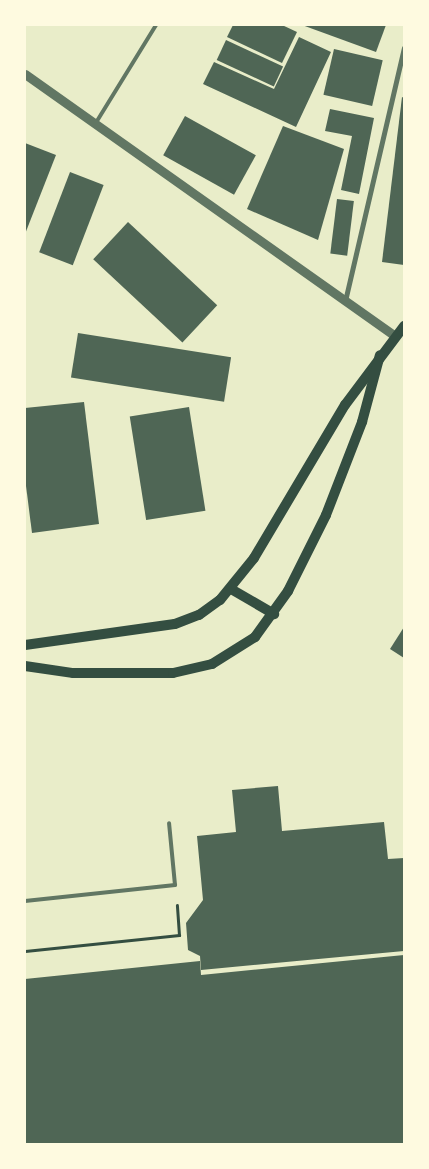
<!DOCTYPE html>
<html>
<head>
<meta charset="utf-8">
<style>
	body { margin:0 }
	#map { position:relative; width:429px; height:1169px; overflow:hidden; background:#e9edc9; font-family:Karla,sans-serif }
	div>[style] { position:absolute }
	.building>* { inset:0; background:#4f6655; transform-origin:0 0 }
	.path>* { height:3px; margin:-1.5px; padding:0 1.5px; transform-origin:1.5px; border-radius:1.5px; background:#344e41 }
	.service>* { height:4px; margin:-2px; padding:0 2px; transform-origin:2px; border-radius:2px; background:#617663 }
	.minor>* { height:5px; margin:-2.5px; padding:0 2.5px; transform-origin:2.5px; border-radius:2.5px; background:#617663 }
	.tertiary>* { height:9px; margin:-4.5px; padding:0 4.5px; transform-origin:4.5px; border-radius:4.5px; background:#617663 }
	.secondary>* { height:10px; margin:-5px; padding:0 5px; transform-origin:5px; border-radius:5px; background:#344e41 }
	span { translate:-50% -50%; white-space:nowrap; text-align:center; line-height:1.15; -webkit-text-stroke:4.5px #fefae0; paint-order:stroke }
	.frame { position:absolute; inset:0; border:26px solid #fefae0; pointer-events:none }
</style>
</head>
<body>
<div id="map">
	<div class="building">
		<i style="clip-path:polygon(233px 25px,282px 25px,297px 32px,282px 63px,227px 37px)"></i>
		<i style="clip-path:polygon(302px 25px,386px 25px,376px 52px)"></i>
		<i style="clip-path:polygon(299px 37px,331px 52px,296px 127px,203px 84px,214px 62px,274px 89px)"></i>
		<i style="left:226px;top:40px;width:63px;height:22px;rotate:25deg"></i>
		<i style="left:334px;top:49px;width:50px;height:47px;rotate:13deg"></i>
		<i style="clip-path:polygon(402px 97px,404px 98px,404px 265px,382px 262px)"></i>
		<i style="clip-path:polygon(330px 109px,374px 118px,359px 194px,341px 190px,352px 136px,325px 131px)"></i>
		<i style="left:185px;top:116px;width:81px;height:45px;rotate:29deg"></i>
		<i style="clip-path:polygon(283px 126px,344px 149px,318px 240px,247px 209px)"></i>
		<i style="clip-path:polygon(25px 143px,56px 155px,25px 234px)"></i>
		<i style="left:70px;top:172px;width:36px;height:86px;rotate:21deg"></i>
		<i style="left:337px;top:199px;width:17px;height:55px;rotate:7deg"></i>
		<i style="left:128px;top:222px;width:122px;height:51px;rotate:43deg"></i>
		<i style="left:78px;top:333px;width:155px;height:45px;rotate:9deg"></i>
		<i style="clip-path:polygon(84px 402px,99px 524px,32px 533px,25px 478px,25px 408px)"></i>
		<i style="left:189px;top:407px;width:105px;height:60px;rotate:81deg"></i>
		<i style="clip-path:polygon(404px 627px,404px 658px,390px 649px)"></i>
		<i style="clip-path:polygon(278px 786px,282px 831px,384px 822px,388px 859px,404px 858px,404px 951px,201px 970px,200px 956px,188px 950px,186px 923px,203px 900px,197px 836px,236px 832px,232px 790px)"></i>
		<i style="clip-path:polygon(404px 955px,404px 1144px,25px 1144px,25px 979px,200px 961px,201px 975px)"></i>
	</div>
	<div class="path">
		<i style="left:25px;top:951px;width:155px;rotate:-5.9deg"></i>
		<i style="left:179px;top:935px;width:30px;rotate:-94deg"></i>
	</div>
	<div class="service">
		<i style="left:97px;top:121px;width:113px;rotate:-58.4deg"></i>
		<i style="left:25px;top:901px;width:151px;rotate:-6.1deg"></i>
		<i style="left:175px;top:885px;width:62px;rotate:-95.5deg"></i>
	</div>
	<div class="minor">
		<i style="left:345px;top:301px;width:260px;rotate:-76.9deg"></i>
	</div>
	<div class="tertiary">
		<i style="left:25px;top:74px;width:453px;rotate:35.3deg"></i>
	</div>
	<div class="secondary">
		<i style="left:231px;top:589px;width:50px;rotate:30.2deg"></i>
		<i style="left:25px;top:645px;width:151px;rotate:-8deg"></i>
		<i style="left:175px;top:624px;width:26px;rotate:-21deg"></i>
		<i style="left:199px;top:615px;width:26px;rotate:-36deg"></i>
		<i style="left:220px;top:600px;width:54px;rotate:-51deg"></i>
		<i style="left:254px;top:558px;width:178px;rotate:-59.3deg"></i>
		<i style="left:345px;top:405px;width:99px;rotate:-53.2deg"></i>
		<i style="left:25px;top:666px;width:49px;rotate:8.3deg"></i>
		<i style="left:73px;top:673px;width:100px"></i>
		<i style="left:173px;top:673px;width:40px;rotate:-13deg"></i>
		<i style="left:212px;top:664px;width:51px;rotate:-32.1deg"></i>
		<i style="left:255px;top:637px;width:57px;rotate:-54.3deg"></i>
		<i style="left:288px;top:591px;width:85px;rotate:-63.4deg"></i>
		<i style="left:326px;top:515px;width:100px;rotate:-68.8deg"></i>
		<i style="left:362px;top:422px;width:69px;rotate:-75deg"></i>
	</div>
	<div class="frame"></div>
</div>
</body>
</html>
